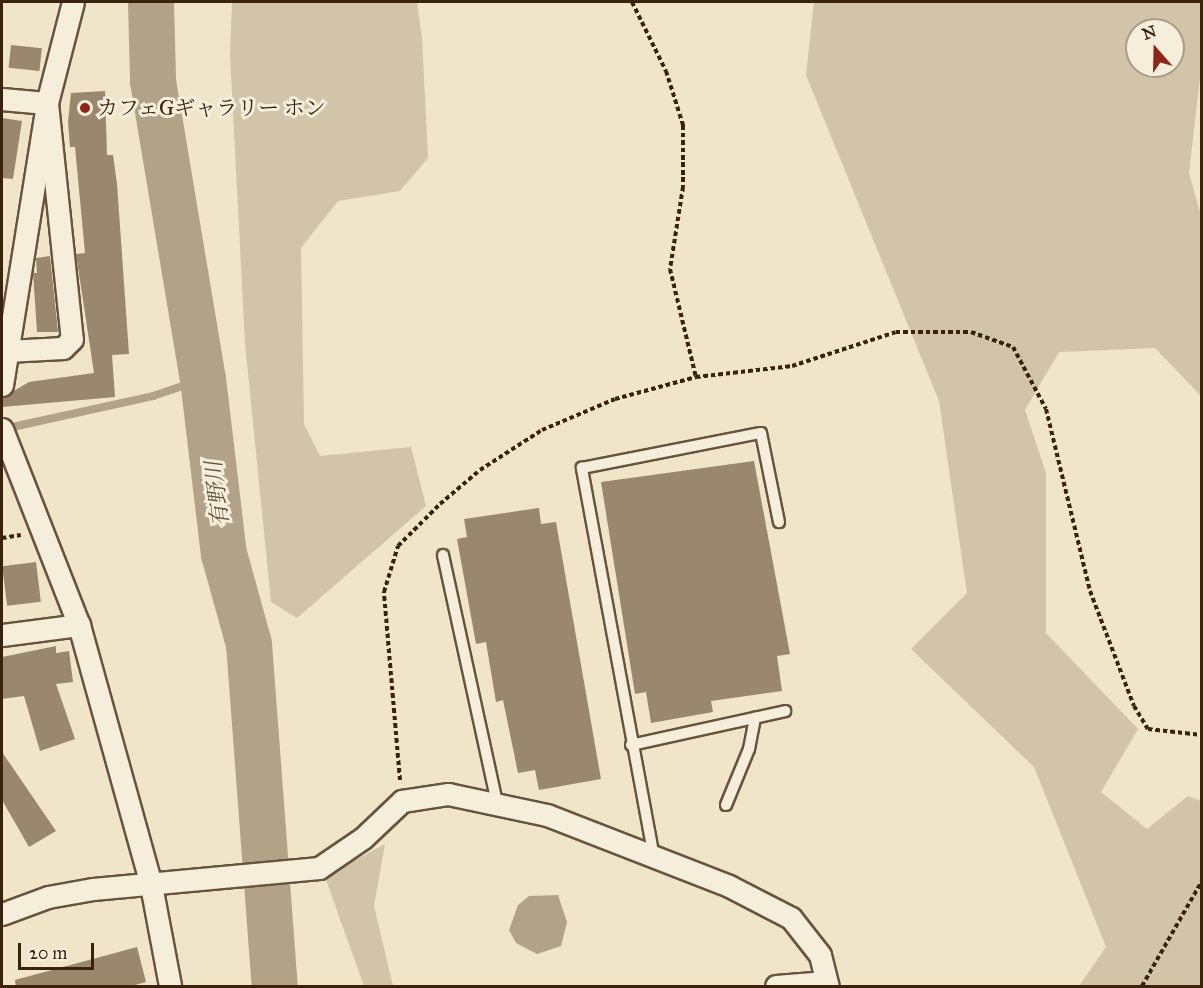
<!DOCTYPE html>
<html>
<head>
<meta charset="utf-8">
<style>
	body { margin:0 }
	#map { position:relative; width:1203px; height:988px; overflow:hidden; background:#f0e5c8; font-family:"IM FELL Great Primer","Noto Serif JP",serif }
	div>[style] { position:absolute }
	.green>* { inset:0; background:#d1c4a8 }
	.water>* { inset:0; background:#b2a388 }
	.stream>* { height:8px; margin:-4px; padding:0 4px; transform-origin:4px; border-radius:4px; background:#b2a388 }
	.river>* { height:46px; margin:-23px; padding:0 23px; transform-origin:23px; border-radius:23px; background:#b2a388 }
	.building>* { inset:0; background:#99876e; transform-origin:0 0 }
	.path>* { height:4px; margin-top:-2px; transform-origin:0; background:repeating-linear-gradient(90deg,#3a220d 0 4.5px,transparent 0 7.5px) }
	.roads { filter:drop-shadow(2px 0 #68533c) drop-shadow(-2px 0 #68533c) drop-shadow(0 2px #68533c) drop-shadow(0 -2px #68533c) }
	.lane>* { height:10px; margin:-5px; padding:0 5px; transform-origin:5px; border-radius:5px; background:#f5eedb }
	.street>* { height:21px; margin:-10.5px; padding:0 10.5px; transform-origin:10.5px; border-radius:10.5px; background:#f5eedb }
	.dots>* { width:16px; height:16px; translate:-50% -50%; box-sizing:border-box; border:3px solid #f5eedb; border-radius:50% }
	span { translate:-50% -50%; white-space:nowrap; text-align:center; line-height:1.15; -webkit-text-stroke:6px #f5eedb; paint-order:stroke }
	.poi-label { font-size:21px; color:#3a220d }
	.left { translate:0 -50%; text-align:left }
	.water-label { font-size:22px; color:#644f38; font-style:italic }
	.frame { position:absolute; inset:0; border:3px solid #3a220d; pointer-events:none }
	.north { position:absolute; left:1125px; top:18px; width:60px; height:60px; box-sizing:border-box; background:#f5eedb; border:2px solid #aa9c89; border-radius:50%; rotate:340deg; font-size:16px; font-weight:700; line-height:24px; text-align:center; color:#3a220d }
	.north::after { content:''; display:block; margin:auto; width:21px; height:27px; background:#8f2418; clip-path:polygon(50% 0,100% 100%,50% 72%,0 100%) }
	.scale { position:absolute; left:18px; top:943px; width:76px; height:27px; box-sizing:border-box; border:3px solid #3a220d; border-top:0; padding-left:8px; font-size:18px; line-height:21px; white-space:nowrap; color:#3a220d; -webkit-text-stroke:4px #f5eedb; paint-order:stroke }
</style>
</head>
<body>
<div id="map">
	<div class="green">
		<i style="clip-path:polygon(232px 2px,417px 2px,422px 38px,428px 158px,400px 191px,338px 201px,301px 248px,304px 424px,320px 456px,411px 447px,426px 506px,297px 618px,271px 602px,245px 343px,230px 55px)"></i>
		<i style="clip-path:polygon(evenodd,814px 2px,1201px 2px,1201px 70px,1189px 173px,1201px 216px,1201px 396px,1155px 348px,1059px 352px,1025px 410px,1046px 473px,1046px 633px,1138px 729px,1101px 792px,1147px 829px,1188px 796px,1201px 801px,1201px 986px,1079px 986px,1106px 947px,1034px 767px,911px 649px,967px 593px,939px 401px,806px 75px,814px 2px,1137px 30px,1173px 30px,1173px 66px,1137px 66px,1137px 30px)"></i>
		<i style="clip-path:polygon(385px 844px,374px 906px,393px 986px,364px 986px,325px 877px)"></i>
	</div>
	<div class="water">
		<i style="clip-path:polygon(558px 895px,567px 922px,561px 946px,537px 954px,516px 943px,509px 930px,518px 905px,529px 896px)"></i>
	</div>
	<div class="stream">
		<i style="left:17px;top:426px;width:139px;rotate:-12.4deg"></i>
		<i style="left:153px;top:396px;width:53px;rotate:-18.8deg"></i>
	</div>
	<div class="river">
		<i style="left:151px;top:2px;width:79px;rotate:88.5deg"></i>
		<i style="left:153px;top:81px;width:302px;rotate:80.5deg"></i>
		<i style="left:203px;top:379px;width:176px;rotate:83.2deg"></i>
		<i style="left:224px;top:554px;width:93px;rotate:74.5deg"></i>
		<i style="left:249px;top:644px;width:343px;rotate:85.7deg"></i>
	</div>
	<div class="building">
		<i style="left:11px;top:45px;width:31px;height:23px;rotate:6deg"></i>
		<i style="clip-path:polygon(105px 91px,107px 155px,113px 155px,117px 184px,129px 354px,112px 355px,115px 397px,2px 407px,2px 398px,29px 382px,94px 373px,76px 254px,85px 253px,75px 147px,70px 147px,68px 122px,71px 93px)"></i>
		<i style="clip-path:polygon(2px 118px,22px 121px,13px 179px,2px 178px)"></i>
		<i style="clip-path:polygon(50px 256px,58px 332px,37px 332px,33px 273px,37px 273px,36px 258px)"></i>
		<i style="clip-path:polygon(754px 461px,790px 654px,777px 656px,782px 691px,711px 701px,713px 712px,651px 723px,646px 692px,635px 694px,601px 482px)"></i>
		<i style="clip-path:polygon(539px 508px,541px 524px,556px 522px,601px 779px,539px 790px,535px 770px,518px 773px,503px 700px,496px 702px,486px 642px,476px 644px,457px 539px,467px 537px,464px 519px)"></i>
		<i style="left:36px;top:562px;width:40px;height:34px;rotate:83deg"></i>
		<i style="clip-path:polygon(56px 646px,56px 653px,69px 651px,73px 682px,56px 684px,75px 739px,40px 751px,24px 696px,2px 699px,2px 657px)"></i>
		<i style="clip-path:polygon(2px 752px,56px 831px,29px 847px,2px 800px)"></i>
		<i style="clip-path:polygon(137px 947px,146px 982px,128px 987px,16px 987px,15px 980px)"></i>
	</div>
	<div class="path">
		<i style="left:632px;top:2px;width:77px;rotate:63.8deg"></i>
		<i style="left:666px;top:71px;width:57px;rotate:72.5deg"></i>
		<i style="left:683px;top:125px;width:62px;rotate:90deg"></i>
		<i style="left:683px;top:187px;width:83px;rotate:99deg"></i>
		<i style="left:670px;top:269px;width:111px;rotate:76.5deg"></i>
		<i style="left:2px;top:538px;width:19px;rotate:-9deg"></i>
		<i style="left:400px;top:780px;width:189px;rotate:-94.9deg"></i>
		<i style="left:384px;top:592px;width:48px;rotate:-73.1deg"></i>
		<i style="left:398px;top:546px;width:59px;rotate:-45deg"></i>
		<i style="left:440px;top:504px;width:52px;rotate:-40.4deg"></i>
		<i style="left:480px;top:470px;width:74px;rotate:-32.8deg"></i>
		<i style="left:542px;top:430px;width:79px;rotate:-23deg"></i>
		<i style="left:615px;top:399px;width:84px;rotate:-15.2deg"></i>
		<i style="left:696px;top:377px;width:97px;rotate:-6.5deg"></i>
		<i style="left:792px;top:366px;width:109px;rotate:-18.1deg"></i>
		<i style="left:896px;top:332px;width:75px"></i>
		<i style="left:971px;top:332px;width:45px;rotate:19.7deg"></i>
		<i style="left:1013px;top:347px;width:70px;rotate:62deg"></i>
		<i style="left:1046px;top:409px;width:187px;rotate:76.4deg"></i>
		<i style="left:1090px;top:591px;width:123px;rotate:69.1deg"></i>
		<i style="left:1134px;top:706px;width:27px;rotate:59deg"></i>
		<i style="left:1148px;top:729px;width:54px;rotate:6.3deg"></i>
		<i style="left:1142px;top:986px;width:121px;rotate:-60.3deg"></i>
	</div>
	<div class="roads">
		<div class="lane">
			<i style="left:443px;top:555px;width:253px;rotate:77.7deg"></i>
			<i style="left:631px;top:745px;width:158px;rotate:-12.4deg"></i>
			<i style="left:726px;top:805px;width:61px;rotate:-67.7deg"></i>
			<i style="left:749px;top:749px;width:32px;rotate:-79deg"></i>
			<i style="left:653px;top:852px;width:391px;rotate:-100.5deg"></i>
			<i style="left:582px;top:468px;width:182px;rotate:-11.1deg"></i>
			<i style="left:761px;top:433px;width:91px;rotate:78.6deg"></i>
		</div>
		<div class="street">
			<i style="left:2px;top:99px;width:45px;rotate:5.1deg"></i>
			<i style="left:47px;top:103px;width:237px;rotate:84deg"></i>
			<i style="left:72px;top:339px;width:13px;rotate:135deg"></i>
			<i style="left:63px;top:348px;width:56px;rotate:176.9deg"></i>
			<i style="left:2px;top:385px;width:286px;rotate:-80.9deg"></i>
			<i style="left:47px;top:103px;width:104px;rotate:-75.6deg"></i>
			<i style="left:2px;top:429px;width:211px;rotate:68.6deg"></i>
			<i style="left:79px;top:625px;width:270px;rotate:74.5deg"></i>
			<i style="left:151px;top:885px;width:103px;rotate:79.3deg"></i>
			<i style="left:2px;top:635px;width:78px;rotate:-7.4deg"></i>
			<i style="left:2px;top:914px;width:49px;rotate:-20.3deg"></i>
			<i style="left:48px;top:897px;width:46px;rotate:-10.1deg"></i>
			<i style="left:93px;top:889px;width:227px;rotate:-5.3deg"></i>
			<i style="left:319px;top:868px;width:53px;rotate:-34.3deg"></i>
			<i style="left:363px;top:838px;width:54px;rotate:-43.5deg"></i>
			<i style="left:402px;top:801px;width:47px;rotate:-8.7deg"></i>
			<i style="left:448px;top:794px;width:101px;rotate:12deg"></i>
			<i style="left:547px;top:815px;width:195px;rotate:21.3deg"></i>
			<i style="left:729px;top:886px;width:70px;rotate:27.3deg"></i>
			<i style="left:791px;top:918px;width:47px;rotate:51.9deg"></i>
			<i style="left:820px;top:955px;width:32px;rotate:76deg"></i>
			<i style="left:776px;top:986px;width:50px;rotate:-4.6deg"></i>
		</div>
	</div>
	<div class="dots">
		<i style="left:85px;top:108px;background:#8f2418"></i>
	</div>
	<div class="poi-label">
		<span class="left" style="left:97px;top:108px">カフェGギャラリー ホン</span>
	</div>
	<div class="water-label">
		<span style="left:217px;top:494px;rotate:-97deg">有野川</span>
	</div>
	<div class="frame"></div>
	<div class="north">N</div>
	<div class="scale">20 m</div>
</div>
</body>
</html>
